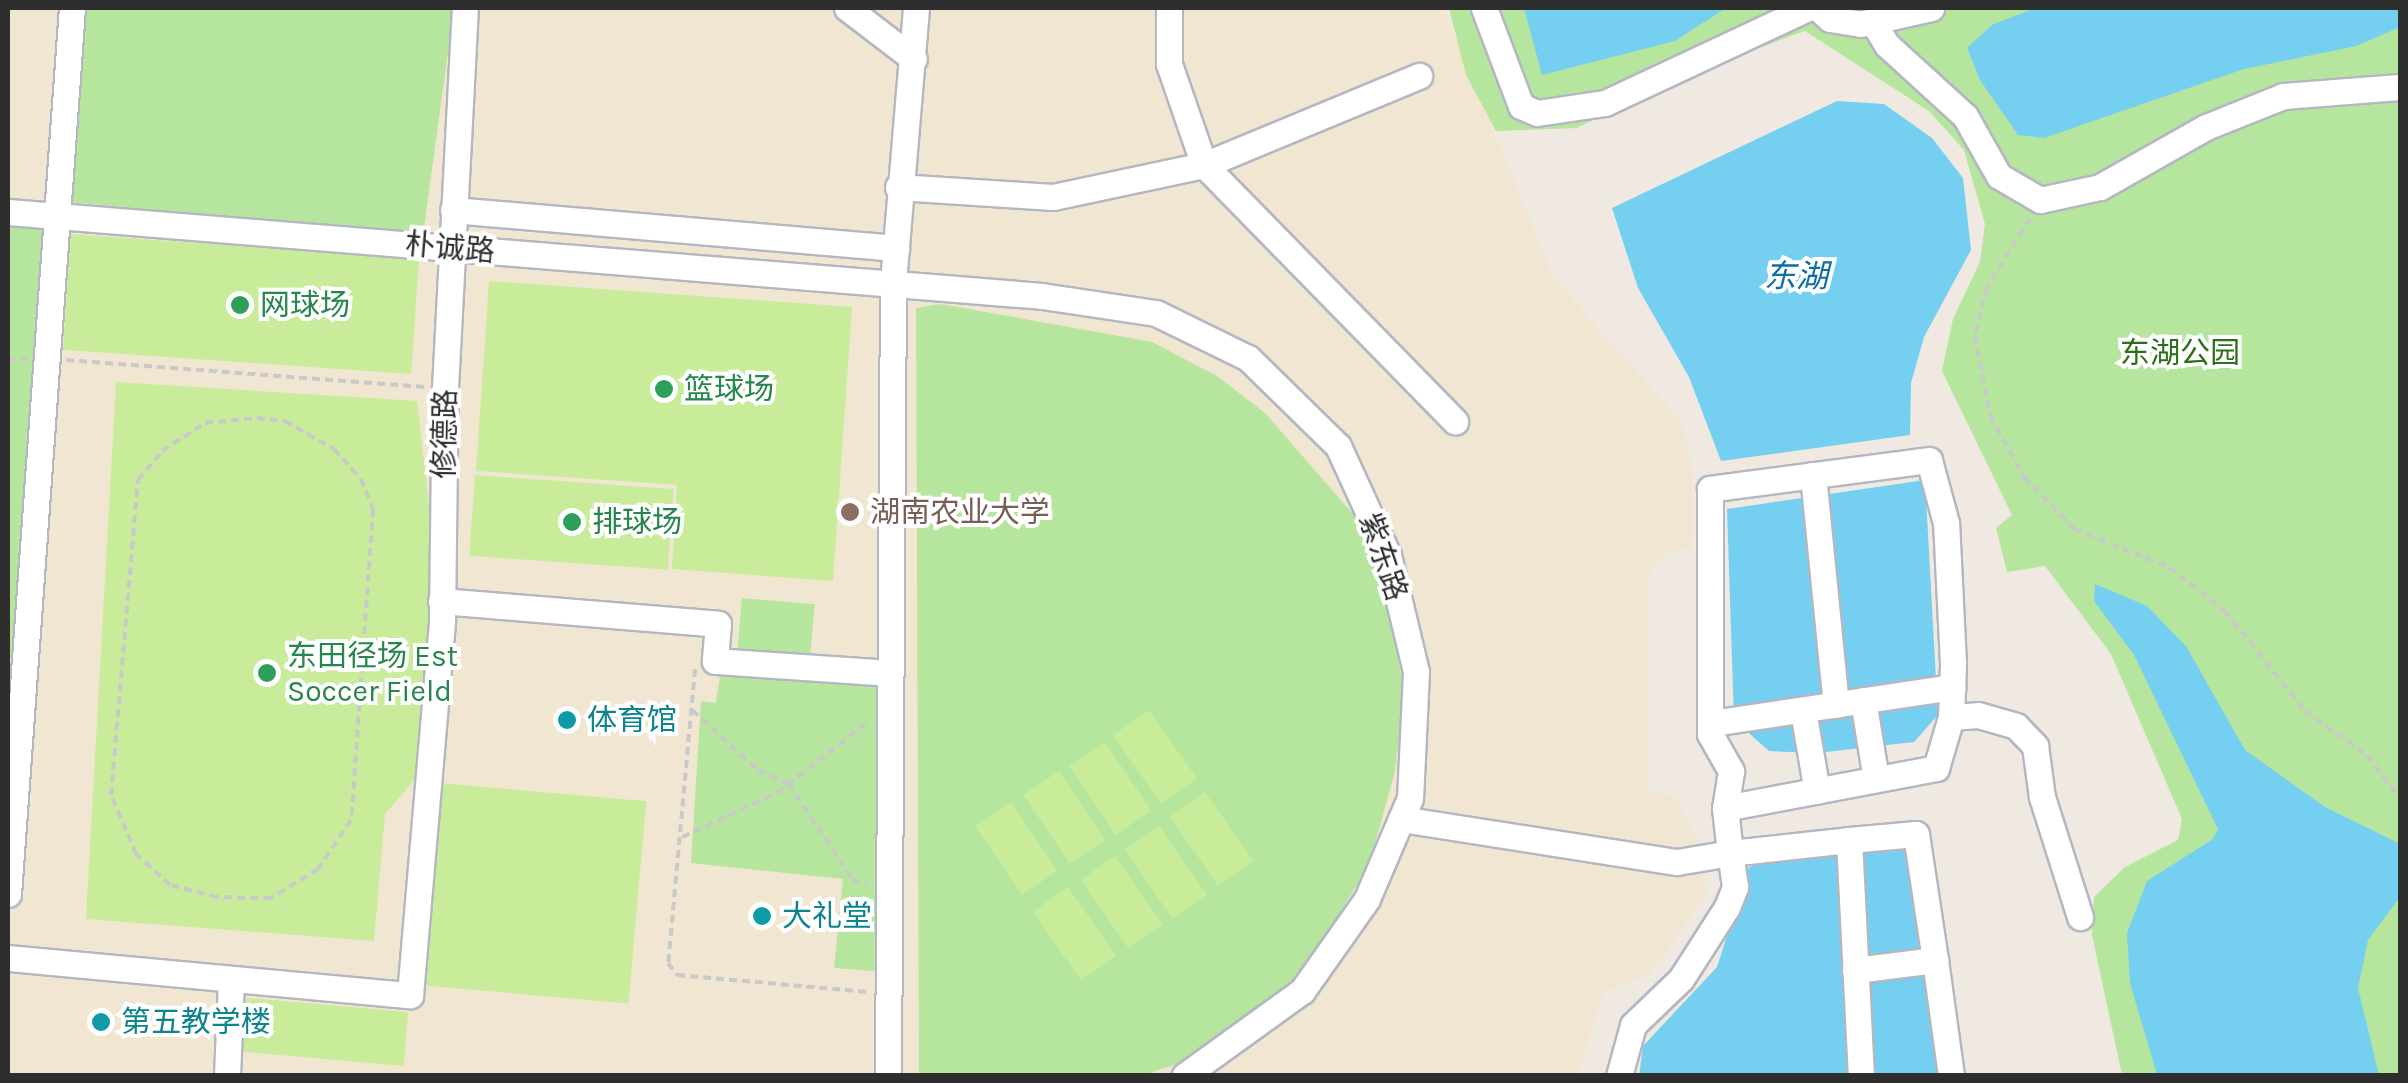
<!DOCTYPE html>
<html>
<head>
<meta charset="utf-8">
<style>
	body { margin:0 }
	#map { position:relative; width:2408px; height:1083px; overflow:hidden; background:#efe9e1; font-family:Karla,"Noto Sans SC",sans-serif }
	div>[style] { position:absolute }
	.education>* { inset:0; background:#f0e6d1 }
	.green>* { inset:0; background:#b6e59e; transform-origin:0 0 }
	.pitch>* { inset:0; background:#c9ec9a; transform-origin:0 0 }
	.water>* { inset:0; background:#75cff0 }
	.path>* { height:4px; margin-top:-2px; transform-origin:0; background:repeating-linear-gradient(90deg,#c9c9c9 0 8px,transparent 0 13px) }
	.roads { filter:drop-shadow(2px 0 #b4b7c1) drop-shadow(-2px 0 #b4b7c1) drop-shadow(0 2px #b4b7c1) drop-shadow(0 -2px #b4b7c1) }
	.minor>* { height:25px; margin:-12.5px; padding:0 12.5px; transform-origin:12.5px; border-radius:12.5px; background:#fff }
	.dots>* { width:28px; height:28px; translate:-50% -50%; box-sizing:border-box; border:5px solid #fff; border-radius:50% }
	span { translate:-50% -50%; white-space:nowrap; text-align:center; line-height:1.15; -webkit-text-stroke:8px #fff; paint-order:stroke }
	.street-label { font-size:30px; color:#2e2e2e }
	.leisure-label { font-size:30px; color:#27864d }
	.left { translate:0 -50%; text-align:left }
	.park-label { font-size:30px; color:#2c6e1b }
	.education-label { font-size:30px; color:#785e54 }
	.culture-label { font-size:30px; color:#0d838f }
	.water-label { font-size:32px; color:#0d6fa3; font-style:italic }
	.frame { position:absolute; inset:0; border:10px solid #2e2e2e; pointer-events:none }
</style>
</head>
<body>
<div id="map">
	<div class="education">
		<i style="clip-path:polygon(8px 8px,1444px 8px,1553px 277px,1682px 422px,1693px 475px,1692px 549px,1668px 552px,1647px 577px,1648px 792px,1674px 796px,1702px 847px,1706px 895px,1651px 973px,1604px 992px,1578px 1075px,8px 1075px)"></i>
	</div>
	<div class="green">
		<i style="clip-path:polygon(84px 8px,454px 8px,423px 235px,70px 202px)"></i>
		<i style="clip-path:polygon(1449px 8px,2400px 8px,2400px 1075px,2122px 1075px,2092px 935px,2094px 897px,2125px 867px,2178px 840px,2182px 819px,2111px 654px,2045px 566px,2007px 572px,1996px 528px,2012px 515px,1942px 371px,1953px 319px,1980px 262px,1985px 224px,1964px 150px,1929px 111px,1805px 31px,1679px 77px,1577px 128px,1496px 131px,1466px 75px)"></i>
		<i style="clip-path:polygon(8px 212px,57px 215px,37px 493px,15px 607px,15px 658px,8px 659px)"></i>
		<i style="clip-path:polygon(941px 304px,1152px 342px,1217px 376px,1265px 413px,1359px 521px,1389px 607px,1404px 691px,1395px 771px,1369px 866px,1293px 987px,1196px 1058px,1143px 1075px,919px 1075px,916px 308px)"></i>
		<i style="left:742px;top:598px;width:73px;height:56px;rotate:5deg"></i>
		<i style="clip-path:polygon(720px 675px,884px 686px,887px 972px,834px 968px,843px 879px,691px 863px,701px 701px,716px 703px)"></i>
	</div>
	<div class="pitch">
		<i style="left:71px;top:234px;width:349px;height:116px;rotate:4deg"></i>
		<i style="clip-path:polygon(489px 281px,852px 307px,833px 581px,672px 569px,677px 485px,476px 471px)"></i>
		<i style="clip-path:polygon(116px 382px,417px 401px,442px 619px,431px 761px,385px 814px,374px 941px,86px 919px)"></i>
		<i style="left:475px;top:475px;width:199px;height:81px;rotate:4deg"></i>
		<i style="left:1149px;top:710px;width:84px;height:44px;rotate:55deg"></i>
		<i style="left:1105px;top:742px;width:83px;height:43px;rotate:56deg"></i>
		<i style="left:1059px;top:771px;width:83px;height:43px;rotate:56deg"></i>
		<i style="left:438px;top:783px;width:209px;height:203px;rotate:5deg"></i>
		<i style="left:1205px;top:792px;width:84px;height:43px;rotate:55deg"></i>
		<i style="left:1011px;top:802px;width:83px;height:43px;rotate:56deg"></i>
		<i style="left:1159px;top:826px;width:84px;height:42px;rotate:55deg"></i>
		<i style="left:1115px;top:856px;width:83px;height:42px;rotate:55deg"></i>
		<i style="left:1068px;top:887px;width:84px;height:43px;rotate:55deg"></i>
		<i style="left:247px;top:998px;width:162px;height:54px;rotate:5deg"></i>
	</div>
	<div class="water">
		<i style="clip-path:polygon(1524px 8px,1726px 8px,1675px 41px,1542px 75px)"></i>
		<i style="clip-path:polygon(2035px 8px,2400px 8px,2400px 27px,2356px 46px,2244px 69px,2044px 138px,2018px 135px,1980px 80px,1967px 48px,1992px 25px)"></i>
		<i style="clip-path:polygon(1837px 101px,1884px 104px,1932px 138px,1963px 178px,1971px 250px,1924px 337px,1911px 383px,1910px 435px,1721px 461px,1689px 377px,1638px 288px,1612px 208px)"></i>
		<i style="clip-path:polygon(1925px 480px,1938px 715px,1914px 742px,1817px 753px,1769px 751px,1734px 720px,1727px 509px)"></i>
		<i style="clip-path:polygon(2095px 584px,2147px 606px,2186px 646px,2245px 750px,2325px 807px,2400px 844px,2400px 897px,2368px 940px,2358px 988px,2379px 1075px,2157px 1075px,2130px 983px,2127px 933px,2147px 881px,2213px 839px,2218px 829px,2134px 655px,2094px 601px)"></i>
		<i style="clip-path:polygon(1913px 838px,1943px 1075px,1639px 1076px,1643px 1046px,1717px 967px,1749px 867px,1801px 851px)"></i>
	</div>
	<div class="path">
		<i style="left:2030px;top:218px;width:81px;rotate:121.9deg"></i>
		<i style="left:1987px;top:287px;width:50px;rotate:103.8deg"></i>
		<i style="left:1975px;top:336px;width:81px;rotate:79.4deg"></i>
		<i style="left:1990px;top:416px;width:70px;rotate:60.9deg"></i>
		<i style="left:2024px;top:477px;width:72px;rotate:46.1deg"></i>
		<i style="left:2074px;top:529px;width:102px;rotate:21.8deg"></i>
		<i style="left:2169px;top:567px;width:71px;rotate:38.2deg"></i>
		<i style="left:2225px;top:611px;width:128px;rotate:51.3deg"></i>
		<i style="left:2305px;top:711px;width:76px;rotate:35.4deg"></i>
		<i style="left:2367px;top:755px;width:55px;rotate:53.1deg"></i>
		<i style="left:8px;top:359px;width:19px"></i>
		<i style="left:66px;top:360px;width:361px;rotate:4.3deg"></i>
		<i style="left:257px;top:418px;width:28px;rotate:6deg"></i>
		<i style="left:285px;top:421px;width:56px;rotate:29.7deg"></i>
		<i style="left:334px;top:449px;width:40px;rotate:48deg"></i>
		<i style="left:361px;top:479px;width:32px;rotate:68deg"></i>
		<i style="left:373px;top:509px;width:312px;rotate:94deg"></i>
		<i style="left:351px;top:820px;width:59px;rotate:124deg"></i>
		<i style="left:318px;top:869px;width:55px;rotate:148.3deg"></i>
		<i style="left:271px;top:898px;width:54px;rotate:-178.9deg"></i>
		<i style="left:217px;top:897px;width:49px;rotate:-165.7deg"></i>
		<i style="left:170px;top:885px;width:46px;rotate:-137.6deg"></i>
		<i style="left:136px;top:854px;width:64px;rotate:-113deg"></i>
		<i style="left:111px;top:795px;width:316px;rotate:-85.1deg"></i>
		<i style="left:138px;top:480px;width:38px;rotate:-50deg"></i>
		<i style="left:162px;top:451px;width:51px;rotate:-33.1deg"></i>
		<i style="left:205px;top:423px;width:52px;rotate:-5.5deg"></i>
		<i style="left:695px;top:669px;width:295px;rotate:95.2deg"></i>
		<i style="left:668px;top:963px;width:15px;rotate:53deg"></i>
		<i style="left:677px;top:975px;width:191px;rotate:5.1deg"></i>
		<i style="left:692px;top:710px;width:89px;rotate:42.3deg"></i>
		<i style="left:758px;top:770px;width:34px;rotate:24deg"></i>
		<i style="left:789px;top:784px;width:114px;rotate:56.4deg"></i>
		<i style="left:852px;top:879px;width:17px;rotate:24deg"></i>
		<i style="left:682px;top:837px;width:105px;rotate:-24.9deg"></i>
		<i style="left:777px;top:793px;width:115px;rotate:-38deg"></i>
	</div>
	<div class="roads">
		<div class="minor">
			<i style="left:847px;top:8px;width:84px;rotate:37.3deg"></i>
			<i style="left:1169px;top:8px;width:56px;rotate:90deg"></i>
			<i style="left:1169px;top:64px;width:107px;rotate:70.9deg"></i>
			<i style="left:1204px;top:165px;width:359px;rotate:45.6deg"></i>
			<i style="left:1484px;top:8px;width:105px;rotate:69.3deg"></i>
			<i style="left:1521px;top:106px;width:17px;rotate:24deg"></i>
			<i style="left:1537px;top:113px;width:69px;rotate:-8.4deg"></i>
			<i style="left:1605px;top:103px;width:224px;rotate:-25.1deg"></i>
			<i style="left:1818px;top:8px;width:16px;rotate:43deg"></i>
			<i style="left:1830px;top:19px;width:30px;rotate:9deg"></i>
			<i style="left:1860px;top:24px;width:73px;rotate:-12.7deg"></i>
			<i style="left:1873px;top:22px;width:27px;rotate:59deg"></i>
			<i style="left:1887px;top:45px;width:105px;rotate:42.3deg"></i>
			<i style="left:1965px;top:116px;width:69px;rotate:60.5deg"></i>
			<i style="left:1999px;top:176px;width:48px;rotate:30.3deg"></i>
			<i style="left:2040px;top:200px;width:61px;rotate:-12.2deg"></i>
			<i style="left:2100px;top:187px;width:122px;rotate:-29.5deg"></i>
			<i style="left:2206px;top:127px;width:83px;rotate:-21.9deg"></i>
			<i style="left:2283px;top:96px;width:117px;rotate:-4.4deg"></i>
			<i style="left:898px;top:187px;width:155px;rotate:3.7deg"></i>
			<i style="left:1053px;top:197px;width:154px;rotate:-12deg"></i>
			<i style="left:1204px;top:165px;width:233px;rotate:-22.5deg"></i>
			<i style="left:453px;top:210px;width:445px;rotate:4.9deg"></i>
			<i style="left:8px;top:212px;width:1037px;rotate:4.64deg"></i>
			<i style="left:1042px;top:296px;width:115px;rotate:8.5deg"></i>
			<i style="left:1156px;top:313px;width:102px;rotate:26.1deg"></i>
			<i style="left:1248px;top:358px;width:126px;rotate:44.4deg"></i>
			<i style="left:1338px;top:446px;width:120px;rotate:65.4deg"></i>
			<i style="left:1388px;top:555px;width:120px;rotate:76.5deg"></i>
			<i style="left:1416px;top:672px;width:126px;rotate:92.7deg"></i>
			<i style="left:1410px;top:798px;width:110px;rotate:113.1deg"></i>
			<i style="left:1367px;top:899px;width:113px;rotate:125.2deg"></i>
			<i style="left:1302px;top:991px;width:145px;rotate:144.2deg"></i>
			<i style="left:1813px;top:475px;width:231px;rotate:84.3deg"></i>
			<i style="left:441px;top:601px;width:278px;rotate:4.7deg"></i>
			<i style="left:718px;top:624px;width:37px;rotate:95deg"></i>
			<i style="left:715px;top:661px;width:175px;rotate:3.9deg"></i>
			<i style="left:1863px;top:700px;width:80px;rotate:80.7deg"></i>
			<i style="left:1803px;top:711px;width:81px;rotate:80.1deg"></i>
			<i style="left:1951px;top:717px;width:27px;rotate:-4deg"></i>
			<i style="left:1978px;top:715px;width:40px;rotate:16deg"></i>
			<i style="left:2016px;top:726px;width:28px;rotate:46deg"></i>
			<i style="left:2035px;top:746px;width:51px;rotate:82.2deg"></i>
			<i style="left:2042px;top:797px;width:126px;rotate:72.4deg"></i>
			<i style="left:1712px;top:723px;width:243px;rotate:-8.5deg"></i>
			<i style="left:1401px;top:819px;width:279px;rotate:8.9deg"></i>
			<i style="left:1677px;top:862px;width:54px;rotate:-9.6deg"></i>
			<i style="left:1730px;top:853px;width:45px;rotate:-96.3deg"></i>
			<i style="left:1725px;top:808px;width:215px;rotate:-10.7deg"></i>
			<i style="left:1936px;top:768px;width:53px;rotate:-73.6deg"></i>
			<i style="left:1951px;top:717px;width:53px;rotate:-87.8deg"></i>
			<i style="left:1953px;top:664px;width:141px;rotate:-92.8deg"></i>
			<i style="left:1946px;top:523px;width:65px;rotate:-105.1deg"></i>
			<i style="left:1929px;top:460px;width:221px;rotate:172.5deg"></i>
			<i style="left:1710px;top:489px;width:245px;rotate:90deg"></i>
			<i style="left:1710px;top:734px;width:43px;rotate:60.4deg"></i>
			<i style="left:1731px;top:771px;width:37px;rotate:99deg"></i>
			<i style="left:1849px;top:840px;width:67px;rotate:-5.1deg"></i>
			<i style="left:1916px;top:834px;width:127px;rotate:81.4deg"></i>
			<i style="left:8px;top:894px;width:888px;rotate:-85.87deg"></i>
			<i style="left:8px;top:958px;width:404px;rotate:5.3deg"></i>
			<i style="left:410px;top:995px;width:377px;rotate:-85.1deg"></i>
			<i style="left:442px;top:619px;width:231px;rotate:-89.3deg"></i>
			<i style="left:445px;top:388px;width:381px;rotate:-87deg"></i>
			<i style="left:1855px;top:970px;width:81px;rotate:-7.1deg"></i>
			<i style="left:1935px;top:960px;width:117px;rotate:82.1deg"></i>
			<i style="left:227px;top:1076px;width:96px;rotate:-87.6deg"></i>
			<i style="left:888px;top:1076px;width:794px;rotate:-89.64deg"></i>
			<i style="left:893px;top:282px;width:275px;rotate:-85.2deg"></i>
			<i style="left:1619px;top:1076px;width:53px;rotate:-74.6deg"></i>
			<i style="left:1633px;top:1025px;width:66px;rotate:-43.8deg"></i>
			<i style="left:1681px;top:979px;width:85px;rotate:-57.4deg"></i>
			<i style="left:1727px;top:907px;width:22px;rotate:-68deg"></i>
			<i style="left:1735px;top:887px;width:34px;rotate:-98deg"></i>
			<i style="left:1730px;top:853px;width:120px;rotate:-6.2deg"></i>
			<i style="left:1849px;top:840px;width:236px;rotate:87.1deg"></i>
		</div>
	</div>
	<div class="dots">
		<i style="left:240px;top:305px;background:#2e9e5b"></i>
		<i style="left:664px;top:389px;background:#2e9e5b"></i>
		<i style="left:850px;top:512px;background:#8d6e63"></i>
		<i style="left:572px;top:522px;background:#2e9e5b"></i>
		<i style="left:267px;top:673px;background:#2e9e5b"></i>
		<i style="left:567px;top:720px;background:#0f9aa8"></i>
		<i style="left:762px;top:916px;background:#0f9aa8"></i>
		<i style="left:101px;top:1022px;background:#0f9aa8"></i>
	</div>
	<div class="street-label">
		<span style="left:450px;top:248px;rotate:5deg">朴诚路</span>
		<span style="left:445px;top:434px;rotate:-89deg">修德路</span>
		<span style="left:1383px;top:557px;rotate:71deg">紫东路</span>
	</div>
	<div class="leisure-label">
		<span class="left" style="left:260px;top:305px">网球场</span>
		<span class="left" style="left:684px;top:389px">篮球场</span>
		<span class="left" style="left:592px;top:522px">排球场</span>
		<span class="left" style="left:287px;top:673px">东田径场 Est<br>Soccer Field</span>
	</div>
	<div class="park-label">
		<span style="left:2180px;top:353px">东湖公园</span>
	</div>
	<div class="education-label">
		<span class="left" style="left:870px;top:512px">湖南农业大学</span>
	</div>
	<div class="culture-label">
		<span class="left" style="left:587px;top:720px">体育馆</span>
		<span class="left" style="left:782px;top:916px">大礼堂</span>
		<span class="left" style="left:121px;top:1022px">第五教学楼</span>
	</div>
	<div class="water-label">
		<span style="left:1796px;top:277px">东湖</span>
	</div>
	<div class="frame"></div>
</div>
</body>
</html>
